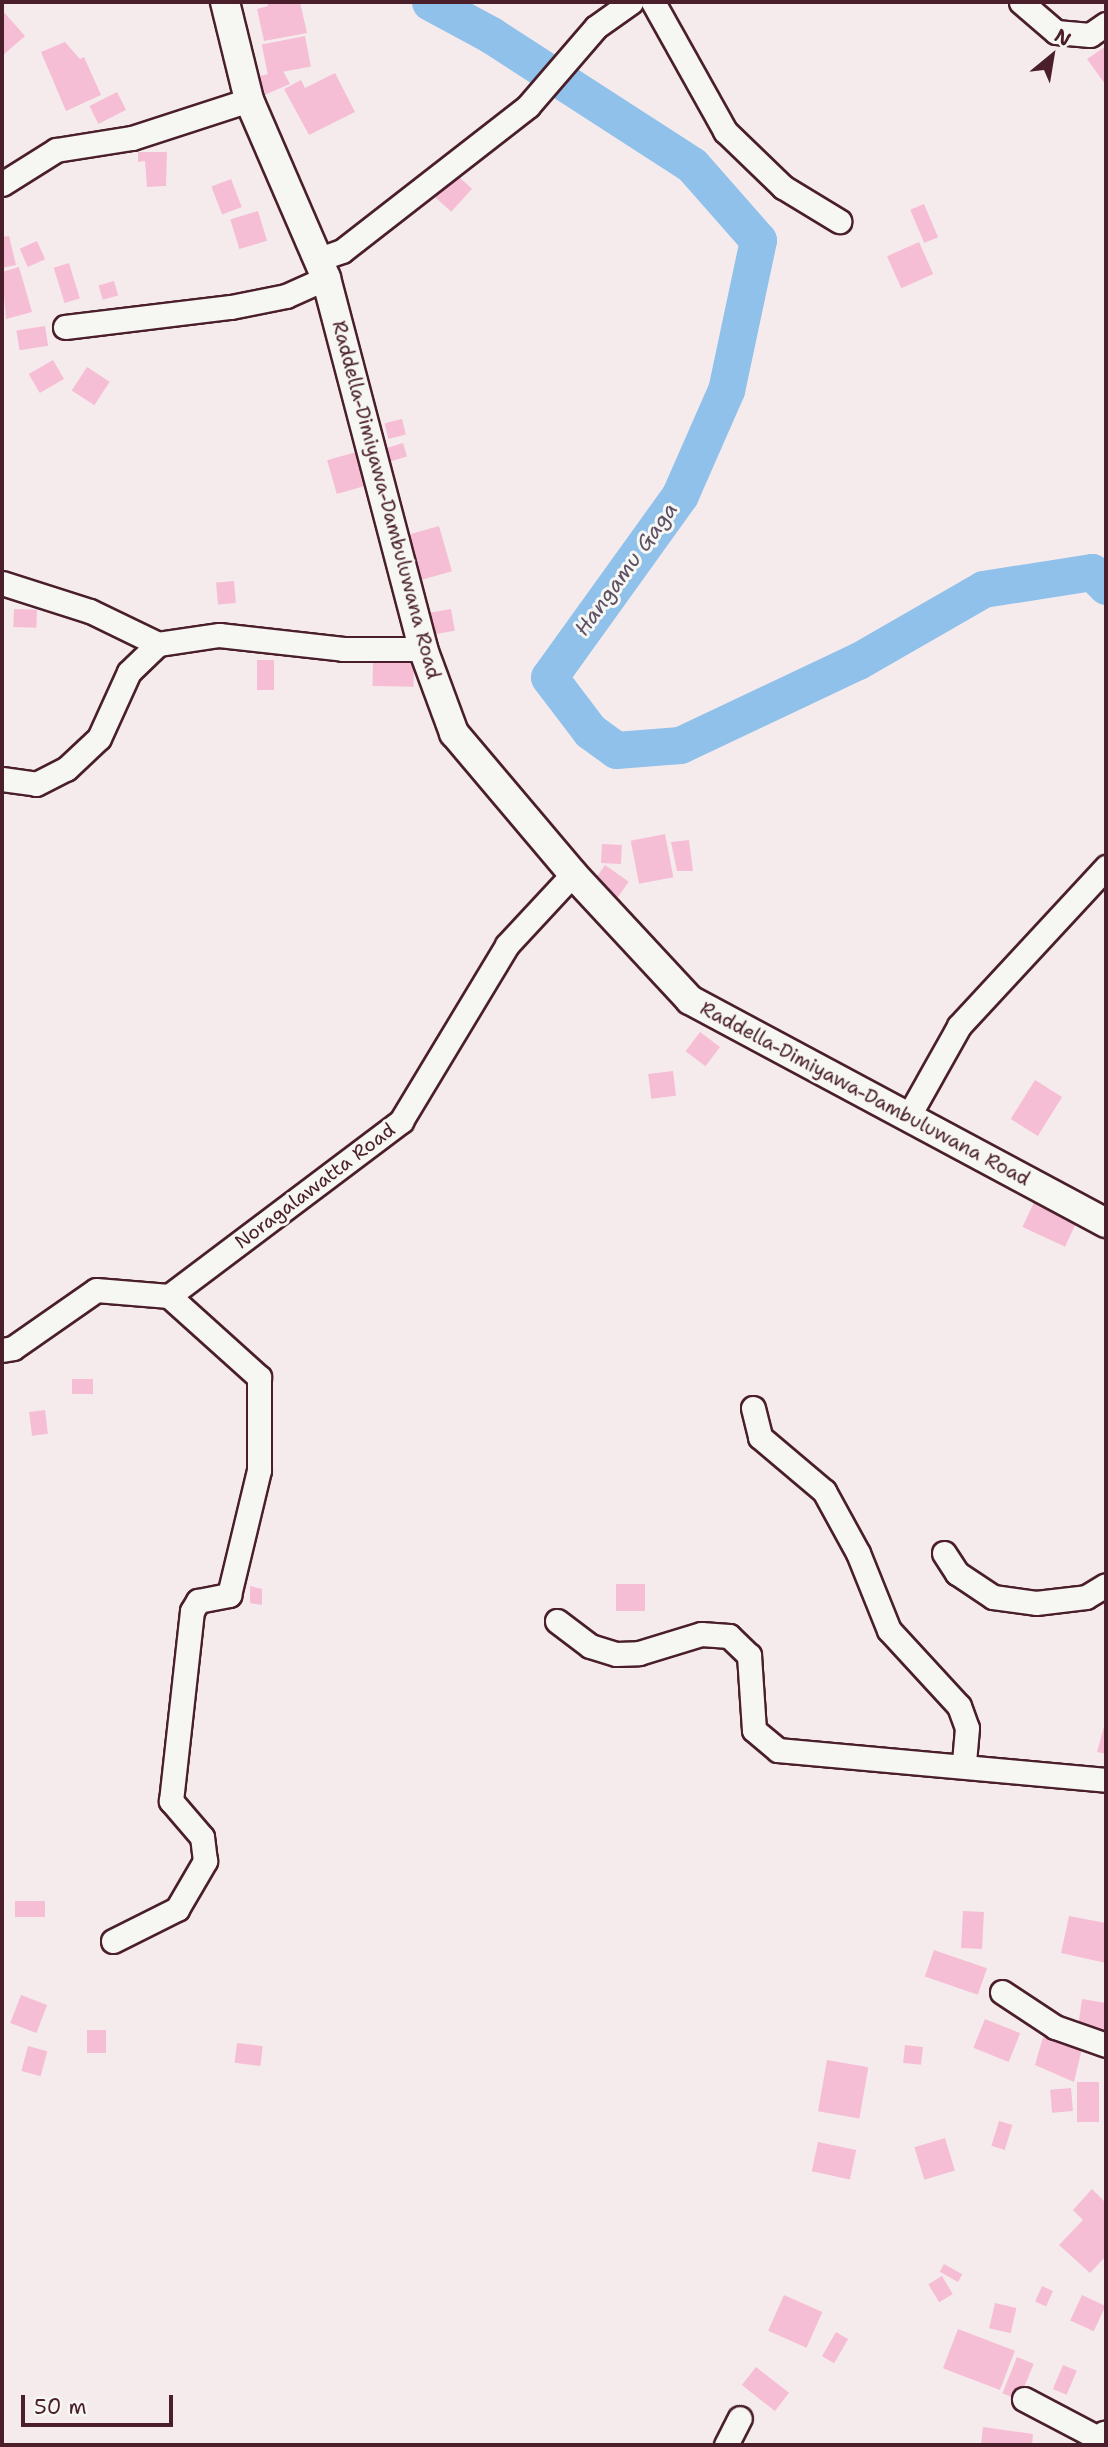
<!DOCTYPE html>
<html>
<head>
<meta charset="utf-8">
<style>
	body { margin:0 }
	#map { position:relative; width:1108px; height:2447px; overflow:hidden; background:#f6ebec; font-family:"Shantell Sans",sans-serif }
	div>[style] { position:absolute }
	.river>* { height:37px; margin:-18.5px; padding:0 18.5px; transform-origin:18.5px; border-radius:18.5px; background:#8fc1eb }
	.building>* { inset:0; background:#f5bed5; transform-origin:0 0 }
	.roads { filter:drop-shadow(2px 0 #4a1f2b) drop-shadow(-2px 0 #4a1f2b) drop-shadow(0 2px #4a1f2b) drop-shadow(0 -2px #4a1f2b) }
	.minor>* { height:23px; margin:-11.5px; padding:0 11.5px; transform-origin:11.5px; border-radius:11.5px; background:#f6f6f2 }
	.tertiary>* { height:28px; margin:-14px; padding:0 14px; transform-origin:14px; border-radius:14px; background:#f6f6f2 }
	span { translate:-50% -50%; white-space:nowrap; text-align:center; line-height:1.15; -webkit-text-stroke:6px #f6f6f2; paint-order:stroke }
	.street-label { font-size:19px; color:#4a1f2b }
	.water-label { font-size:21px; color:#5f5065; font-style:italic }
	.frame { position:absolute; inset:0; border:4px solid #4a1f2b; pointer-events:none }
	.north { position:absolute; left:1017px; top:21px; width:70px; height:70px; -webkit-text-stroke:5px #f6f6f2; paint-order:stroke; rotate:30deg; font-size:19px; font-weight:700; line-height:28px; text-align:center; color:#4a1f2b }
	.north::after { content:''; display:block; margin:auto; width:24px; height:32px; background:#4a1f2b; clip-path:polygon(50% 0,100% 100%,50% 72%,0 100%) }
	.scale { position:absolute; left:21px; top:2395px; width:152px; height:32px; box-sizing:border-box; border:4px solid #4a1f2b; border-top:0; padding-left:9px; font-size:21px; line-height:24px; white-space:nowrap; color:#4a1f2b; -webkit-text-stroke:5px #f6f6f2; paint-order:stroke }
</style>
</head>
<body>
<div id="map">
	<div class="river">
		<i style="left:430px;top:2px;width:69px;rotate:28.4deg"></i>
		<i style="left:491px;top:35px;width:239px;rotate:32.9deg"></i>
		<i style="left:692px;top:165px;width:100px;rotate:48.7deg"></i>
		<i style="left:758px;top:240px;width:153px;rotate:102deg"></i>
		<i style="left:726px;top:390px;width:115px;rotate:113.7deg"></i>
		<i style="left:680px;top:495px;width:224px;rotate:125.7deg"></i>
		<i style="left:549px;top:677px;width:68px;rotate:52.8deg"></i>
		<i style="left:590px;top:731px;width:32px;rotate:36deg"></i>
		<i style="left:616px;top:750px;width:64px;rotate:-4.5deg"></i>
		<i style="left:680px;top:745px;width:197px;rotate:-25.3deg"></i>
		<i style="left:858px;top:661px;width:144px;rotate:-29.9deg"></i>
		<i style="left:983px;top:589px;width:110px;rotate:-8.9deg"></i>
		<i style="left:1092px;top:572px;width:20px;rotate:45deg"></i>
	</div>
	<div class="building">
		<i style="clip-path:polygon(267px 2px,300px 2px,307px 33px,264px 41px,257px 9px,268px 6px)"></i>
		<i style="clip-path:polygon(2px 10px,25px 36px,2px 56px)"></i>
		<i style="left:305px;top:36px;width:31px;height:44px;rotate:79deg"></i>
		<i style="clip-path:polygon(65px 42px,80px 59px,84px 57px,101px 95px,66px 111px,41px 52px)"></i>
		<i style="clip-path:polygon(1106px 46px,1106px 83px,1105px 84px,1087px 59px)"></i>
		<i style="clip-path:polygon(283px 71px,290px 84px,262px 96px,255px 77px)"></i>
		<i style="clip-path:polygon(335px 73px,355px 112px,309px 135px,284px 89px,301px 80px,305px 88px)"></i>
		<i style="left:117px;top:92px;width:20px;height:31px;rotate:63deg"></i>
		<i style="clip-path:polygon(138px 152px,167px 152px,166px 186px,147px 187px,145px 161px,138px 162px)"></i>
		<i style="left:449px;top:168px;width:31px;height:31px;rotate:42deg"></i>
		<i style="left:231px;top:179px;width:30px;height:21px;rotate:69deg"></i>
		<i style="left:924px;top:204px;width:36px;height:15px;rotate:67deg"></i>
		<i style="left:258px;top:211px;width:31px;height:29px;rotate:73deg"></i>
		<i style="clip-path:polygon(9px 236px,16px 265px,2px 268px,2px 237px)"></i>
		<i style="left:37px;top:241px;width:20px;height:19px;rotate:66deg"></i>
		<i style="left:919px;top:242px;width:35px;height:35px;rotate:66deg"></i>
		<i style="left:69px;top:263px;width:37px;height:16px;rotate:73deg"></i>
		<i style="clip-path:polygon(19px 267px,32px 312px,6px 319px,2px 272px)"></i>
		<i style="left:114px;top:281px;width:15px;height:16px;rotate:74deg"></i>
		<i style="left:45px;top:326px;width:20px;height:29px;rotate:81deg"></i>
		<i style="left:53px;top:360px;width:22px;height:28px;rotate:60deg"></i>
		<i style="left:87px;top:367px;width:27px;height:28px;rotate:33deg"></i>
		<i style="left:402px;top:419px;width:16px;height:18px;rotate:76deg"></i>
		<i style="left:403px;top:443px;width:14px;height:23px;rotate:73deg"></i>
		<i style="left:356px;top:452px;width:35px;height:30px;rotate:74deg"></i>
		<i style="left:439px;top:526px;width:47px;height:32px;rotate:74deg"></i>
		<i style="left:234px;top:581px;width:22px;height:18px;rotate:85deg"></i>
		<i style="left:14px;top:609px;width:23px;height:18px;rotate:2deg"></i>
		<i style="left:451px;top:609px;width:22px;height:25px;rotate:80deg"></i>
		<i style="left:373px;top:656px;width:41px;height:30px;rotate:1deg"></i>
		<i style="left:257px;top:660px;width:17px;height:30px"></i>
		<i style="left:665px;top:834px;width:44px;height:35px;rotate:79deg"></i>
		<i style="clip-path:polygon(689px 840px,693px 871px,677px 871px,671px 842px)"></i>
		<i style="left:602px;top:844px;width:20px;height:19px;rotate:3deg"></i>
		<i style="left:605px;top:865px;width:29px;height:20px;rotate:35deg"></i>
		<i style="left:700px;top:1032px;width:25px;height:24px;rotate:37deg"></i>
		<i style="left:673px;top:1071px;width:25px;height:25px;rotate:83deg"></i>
		<i style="left:1035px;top:1080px;width:32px;height:46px;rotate:32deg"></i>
		<i style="left:1036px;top:1198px;width:47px;height:32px;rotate:25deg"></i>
		<i style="left:72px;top:1379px;width:21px;height:15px"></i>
		<i style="left:45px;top:1410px;width:24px;height:16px;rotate:83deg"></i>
		<i style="left:616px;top:1584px;width:29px;height:27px"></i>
		<i style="clip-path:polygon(250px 1586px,262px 1589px,262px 1605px,250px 1603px)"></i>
		<i style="clip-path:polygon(1106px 1719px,1106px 1754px,1097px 1752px)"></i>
		<i style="left:15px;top:1901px;width:30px;height:16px"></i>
		<i style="left:963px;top:1911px;width:21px;height:37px;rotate:3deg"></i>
		<i style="clip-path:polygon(1069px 1916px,1106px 1923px,1106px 1963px,1061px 1953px)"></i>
		<i style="left:934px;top:1950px;width:56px;height:28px;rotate:19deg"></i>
		<i style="left:21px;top:1995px;width:28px;height:30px;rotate:21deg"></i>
		<i style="clip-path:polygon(1082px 1999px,1106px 2003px,1106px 2038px,1077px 2034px)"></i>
		<i style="left:985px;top:2019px;width:38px;height:31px;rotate:22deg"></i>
		<i style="left:87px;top:2030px;width:19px;height:23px"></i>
		<i style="clip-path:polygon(1054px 2032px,1084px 2040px,1074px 2082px,1035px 2065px,1043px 2037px,1051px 2040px)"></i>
		<i style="left:237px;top:2043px;width:26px;height:20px;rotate:7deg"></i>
		<i style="left:905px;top:2045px;width:18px;height:18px;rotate:6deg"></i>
		<i style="left:28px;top:2046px;width:20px;height:26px;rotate:15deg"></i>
		<i style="left:827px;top:2060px;width:42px;height:52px;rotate:10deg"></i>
		<i style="left:1077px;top:2082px;width:22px;height:40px"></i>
		<i style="left:1071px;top:2088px;width:23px;height:21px;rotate:85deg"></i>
		<i style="left:999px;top:2121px;width:14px;height:26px;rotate:17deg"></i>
		<i style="left:945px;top:2138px;width:34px;height:32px;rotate:73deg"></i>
		<i style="left:818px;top:2142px;width:39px;height:30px;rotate:12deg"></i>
		<i style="clip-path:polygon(1092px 2189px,1106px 2203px,1106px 2256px,1090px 2273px,1059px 2245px,1083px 2220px,1073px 2210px)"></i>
		<i style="left:944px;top:2264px;width:21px;height:9px;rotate:29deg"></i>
		<i style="left:942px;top:2276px;width:21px;height:16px;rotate:59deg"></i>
		<i style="left:1042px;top:2286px;width:12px;height:17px;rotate:24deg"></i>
		<i style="left:784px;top:2295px;width:42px;height:39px;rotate:24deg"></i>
		<i style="left:1082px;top:2295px;width:26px;height:28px;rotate:25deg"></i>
		<i style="left:995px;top:2303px;width:22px;height:26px;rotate:13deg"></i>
		<i style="left:958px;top:2329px;width:61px;height:42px;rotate:21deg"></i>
		<i style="left:836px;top:2332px;width:14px;height:28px;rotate:30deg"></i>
		<i style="left:1017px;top:2357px;width:18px;height:39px;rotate:22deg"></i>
		<i style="left:1063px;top:2365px;width:15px;height:26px;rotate:23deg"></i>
		<i style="left:756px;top:2367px;width:42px;height:23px;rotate:38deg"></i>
		<i style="clip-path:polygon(983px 2427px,1033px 2434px,1032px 2445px,981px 2445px)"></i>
	</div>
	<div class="roads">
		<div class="minor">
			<i style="left:653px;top:2px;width:148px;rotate:60.8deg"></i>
			<i style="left:725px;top:131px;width:81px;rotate:44deg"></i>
			<i style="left:783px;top:187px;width:66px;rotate:31.3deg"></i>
			<i style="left:1021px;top:2px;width:46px;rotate:40.6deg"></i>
			<i style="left:1056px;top:32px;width:34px;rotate:5deg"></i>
			<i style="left:1090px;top:35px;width:19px;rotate:-35deg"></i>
			<i style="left:2px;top:184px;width:64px;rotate:-32.2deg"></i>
			<i style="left:56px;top:150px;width:77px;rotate:-9deg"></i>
			<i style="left:132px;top:138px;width:123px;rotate:-18deg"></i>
			<i style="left:319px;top:259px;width:24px;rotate:-19deg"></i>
			<i style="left:342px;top:251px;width:236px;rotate:-37.9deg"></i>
			<i style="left:528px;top:106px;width:104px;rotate:-49.3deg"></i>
			<i style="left:596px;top:27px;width:43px;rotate:-35.5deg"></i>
			<i style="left:65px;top:327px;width:167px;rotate:-6.9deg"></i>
			<i style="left:231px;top:307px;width:56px;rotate:-11.3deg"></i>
			<i style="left:286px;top:296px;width:44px;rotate:-24.2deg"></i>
			<i style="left:2px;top:583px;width:92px;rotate:17.7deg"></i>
			<i style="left:90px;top:611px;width:76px;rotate:25.9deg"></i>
			<i style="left:2px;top:779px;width:34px;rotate:8deg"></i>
			<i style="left:36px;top:784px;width:34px;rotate:-27deg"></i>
			<i style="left:66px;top:769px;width:45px;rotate:-43.2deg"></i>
			<i style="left:99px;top:738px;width:72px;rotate:-65.6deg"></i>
			<i style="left:129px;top:672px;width:40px;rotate:-44deg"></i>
			<i style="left:158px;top:644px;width:62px;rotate:-8.4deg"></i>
			<i style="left:219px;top:635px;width:125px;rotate:6.4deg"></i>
			<i style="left:343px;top:649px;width:80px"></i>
			<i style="left:908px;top:1117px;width:104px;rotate:-60.7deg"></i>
			<i style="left:959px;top:1026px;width:217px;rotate:-47.2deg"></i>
			<i style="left:2px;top:1350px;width:11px;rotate:-10deg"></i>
			<i style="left:13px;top:1348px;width:101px;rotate:-34.9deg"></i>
			<i style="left:96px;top:1290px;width:73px;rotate:4.7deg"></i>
			<i style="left:169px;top:1296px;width:291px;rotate:-37deg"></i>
			<i style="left:401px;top:1121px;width:205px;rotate:-58.9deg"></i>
			<i style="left:507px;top:945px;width:97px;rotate:-47.1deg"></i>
			<i style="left:753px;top:1408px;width:30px;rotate:76deg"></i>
			<i style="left:760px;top:1437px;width:84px;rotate:40.2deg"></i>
			<i style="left:824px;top:1491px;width:71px;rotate:61.3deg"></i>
			<i style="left:858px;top:1553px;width:83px;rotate:68.1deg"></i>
			<i style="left:889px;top:1630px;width:103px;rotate:47.4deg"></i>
			<i style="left:959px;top:1706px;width:23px;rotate:70deg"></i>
			<i style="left:967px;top:1728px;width:37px;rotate:95deg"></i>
			<i style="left:944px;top:1553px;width:24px;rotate:57deg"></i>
			<i style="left:957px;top:1573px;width:43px;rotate:33.7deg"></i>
			<i style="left:993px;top:1597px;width:43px;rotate:7.9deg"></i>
			<i style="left:1036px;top:1603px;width:50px;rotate:-6.8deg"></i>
			<i style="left:1086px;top:1597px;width:23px;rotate:-31deg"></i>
			<i style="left:557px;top:1621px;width:41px;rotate:37.1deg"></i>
			<i style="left:590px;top:1646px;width:27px;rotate:17deg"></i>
			<i style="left:616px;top:1654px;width:23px;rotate:-2deg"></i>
			<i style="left:639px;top:1653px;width:65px;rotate:-17deg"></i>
			<i style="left:701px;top:1634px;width:28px;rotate:4deg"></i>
			<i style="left:729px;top:1636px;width:28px;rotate:44deg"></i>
			<i style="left:749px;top:1655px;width:75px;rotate:86.2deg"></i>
			<i style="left:754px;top:1730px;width:31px;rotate:40deg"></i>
			<i style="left:778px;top:1750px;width:329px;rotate:5.2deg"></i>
			<i style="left:113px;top:1941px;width:72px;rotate:-26.6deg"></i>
			<i style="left:177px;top:1909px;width:56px;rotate:-59.7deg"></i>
			<i style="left:205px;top:1861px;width:24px;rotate:-97deg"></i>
			<i style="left:202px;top:1837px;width:48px;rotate:-130.7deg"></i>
			<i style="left:171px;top:1801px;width:191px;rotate:-83.7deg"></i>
			<i style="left:192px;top:1611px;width:12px;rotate:-59deg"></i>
			<i style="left:198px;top:1601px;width:32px;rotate:-11deg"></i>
			<i style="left:229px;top:1595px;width:129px;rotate:-76.5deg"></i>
			<i style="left:259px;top:1470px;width:93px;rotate:-90deg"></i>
			<i style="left:259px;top:1377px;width:121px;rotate:-138deg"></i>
			<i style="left:1002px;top:1992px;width:64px;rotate:33.4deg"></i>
			<i style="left:1055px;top:2027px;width:54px;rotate:19.4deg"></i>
			<i style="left:1024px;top:2399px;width:90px;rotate:27.7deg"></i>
			<i style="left:726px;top:2445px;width:30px;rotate:-63deg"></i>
		</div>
		<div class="tertiary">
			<i style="left:225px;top:2px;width:101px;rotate:76.2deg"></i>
			<i style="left:249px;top:100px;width:194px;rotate:66.6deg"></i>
			<i style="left:326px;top:278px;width:383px;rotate:75.3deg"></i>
			<i style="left:423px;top:649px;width:90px;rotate:69.7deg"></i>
			<i style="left:454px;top:733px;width:185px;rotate:49.8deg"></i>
			<i style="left:573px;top:874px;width:172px;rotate:47.1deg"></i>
			<i style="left:690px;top:1000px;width:472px;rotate:28.2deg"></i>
			<i style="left:1103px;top:2445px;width:10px;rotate:-73deg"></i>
		</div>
	</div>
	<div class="street-label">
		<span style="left:386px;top:500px;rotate:75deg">Raddella-Dimiyawa-Dambuluwana Road</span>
		<span style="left:865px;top:1094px;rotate:28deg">Raddella-Dimiyawa-Dambuluwana Road</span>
		<span style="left:315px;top:1186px;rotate:-37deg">Noragalawatta Road</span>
	</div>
	<div class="water-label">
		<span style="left:626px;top:569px;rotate:-54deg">Hangamu Gaga</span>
	</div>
	<div class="frame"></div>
	<div class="north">N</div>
	<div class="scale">50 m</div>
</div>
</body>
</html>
